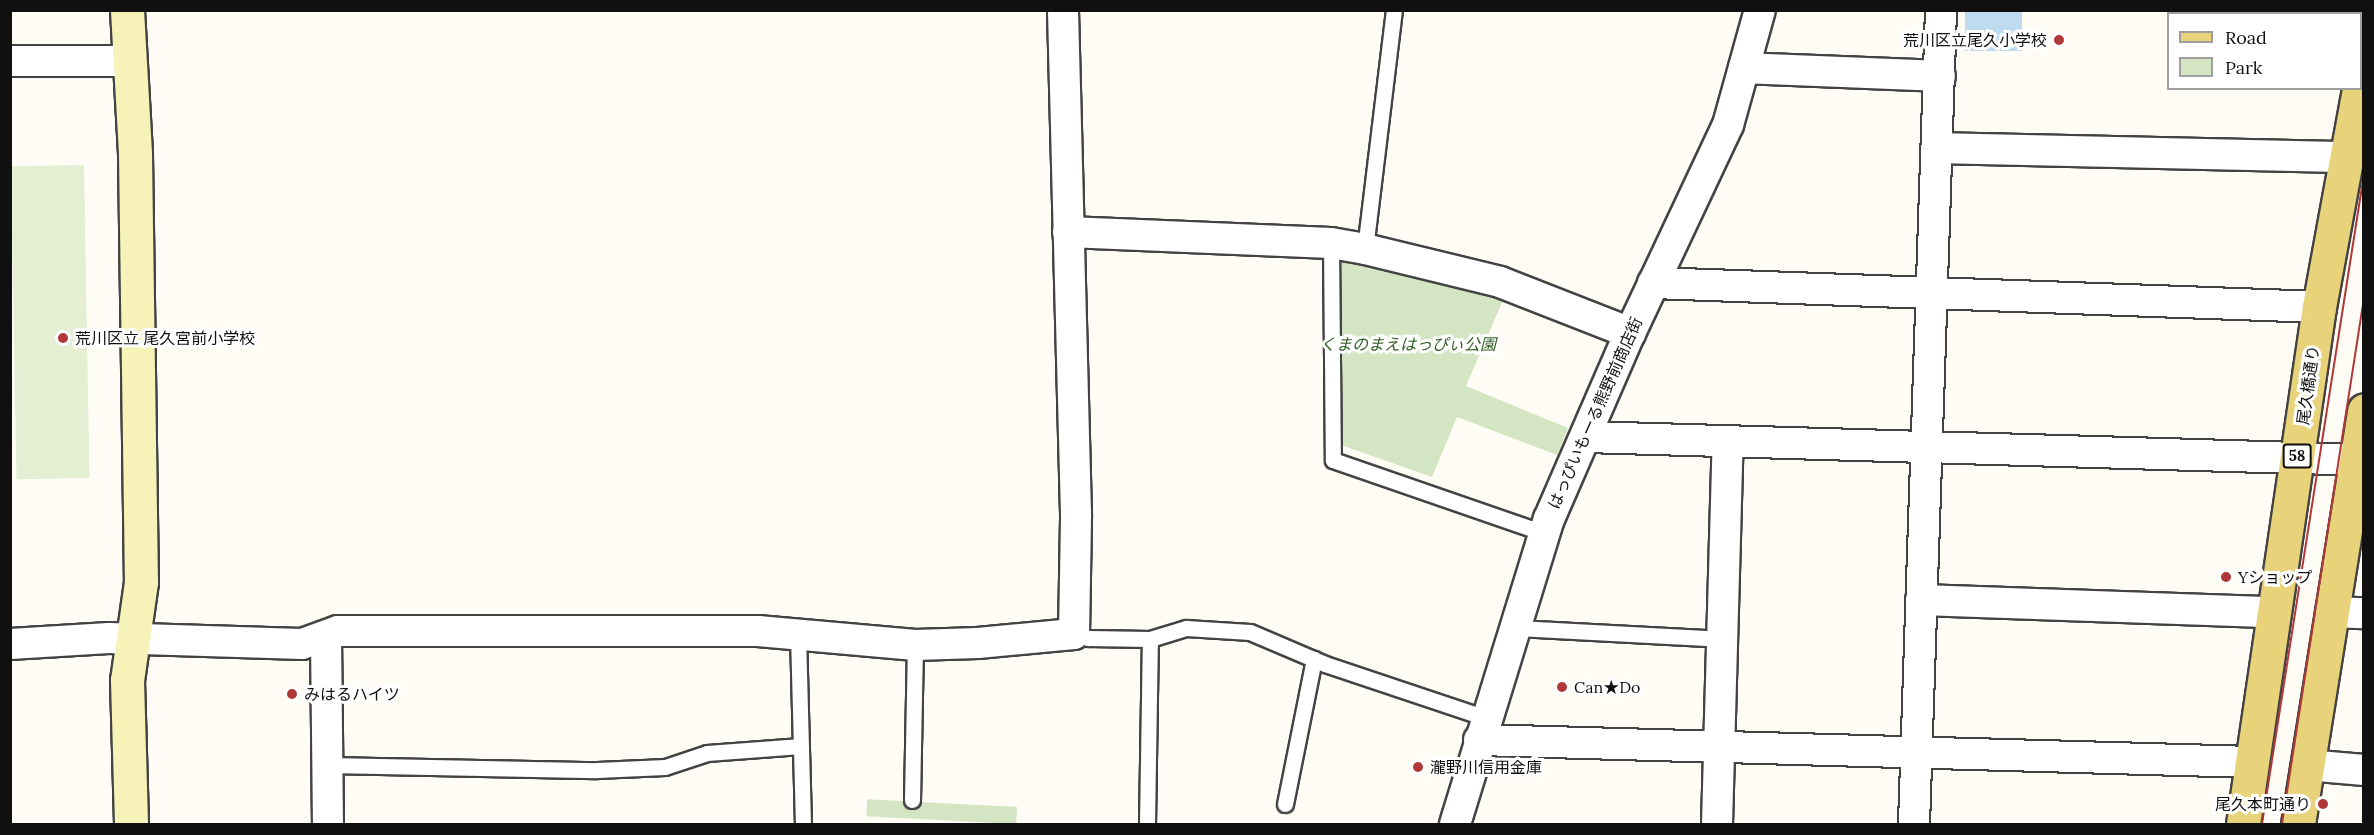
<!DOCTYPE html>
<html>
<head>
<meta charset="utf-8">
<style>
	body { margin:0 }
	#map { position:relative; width:2374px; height:835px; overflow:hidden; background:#fefcf5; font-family:Lora,"Noto Sans JP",serif }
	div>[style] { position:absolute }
	.green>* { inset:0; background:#d3e5c2; transform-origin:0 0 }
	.pitch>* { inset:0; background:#e3eed2; transform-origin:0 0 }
	.water>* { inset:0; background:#bfdbf0; transform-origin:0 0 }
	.roads { filter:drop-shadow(2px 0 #434343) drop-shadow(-2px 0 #434343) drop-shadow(0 2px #434343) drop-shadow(0 -2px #434343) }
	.lane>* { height:15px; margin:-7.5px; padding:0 7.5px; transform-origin:7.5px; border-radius:7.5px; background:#fff }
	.street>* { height:30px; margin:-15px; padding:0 15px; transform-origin:15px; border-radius:15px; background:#fff }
	.secondary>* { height:33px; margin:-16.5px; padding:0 16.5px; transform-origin:16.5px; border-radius:16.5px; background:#f6f2b8 }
	.primary>* { height:33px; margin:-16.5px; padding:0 16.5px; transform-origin:16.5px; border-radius:16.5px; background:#e8d37b }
	.tram>* { height:1.5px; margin:-0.75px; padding:0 0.75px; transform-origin:0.75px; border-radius:0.75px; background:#b13838 }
	.dots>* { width:16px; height:16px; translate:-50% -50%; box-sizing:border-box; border:3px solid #fff; border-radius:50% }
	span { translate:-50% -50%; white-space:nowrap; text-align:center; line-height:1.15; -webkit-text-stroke:6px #fff; paint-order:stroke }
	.shield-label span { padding:2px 4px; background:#fff; border:2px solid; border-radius:4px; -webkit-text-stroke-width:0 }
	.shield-label { font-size:15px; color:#101010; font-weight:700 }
	.poi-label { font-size:16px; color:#101010 }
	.right { translate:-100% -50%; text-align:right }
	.left { translate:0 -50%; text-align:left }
	.park-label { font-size:16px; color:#316127; font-style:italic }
	.street-label { font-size:16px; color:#101010 }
	.frame { position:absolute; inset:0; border:12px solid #101010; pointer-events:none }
	.legend { position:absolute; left:2167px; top:12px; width:195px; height:78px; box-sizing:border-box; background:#fff; border:2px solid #9f9f9f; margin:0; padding:8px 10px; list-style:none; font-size:18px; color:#101010 }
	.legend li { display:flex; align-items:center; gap:12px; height:30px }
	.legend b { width:30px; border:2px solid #9f9f9f }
</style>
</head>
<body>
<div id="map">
	<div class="green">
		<i style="clip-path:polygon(1334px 256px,1506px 293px,1466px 386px,1568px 428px,1557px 455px,1457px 417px,1432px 477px,1341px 445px)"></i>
		<i style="left:1017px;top:807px;width:17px;height:150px;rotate:93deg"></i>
	</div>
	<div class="pitch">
		<i style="left:84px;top:165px;width:313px;height:73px;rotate:89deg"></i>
	</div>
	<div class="water">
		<i style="left:1965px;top:11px;width:57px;height:40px"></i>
	</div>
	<div class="roads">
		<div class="lane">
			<i style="left:1331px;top:243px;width:217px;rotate:89.5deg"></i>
			<i style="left:1333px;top:460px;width:223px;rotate:19.1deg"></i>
			<i style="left:1365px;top:249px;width:241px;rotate:-83.1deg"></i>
			<i style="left:1515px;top:628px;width:207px;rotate:3deg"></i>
			<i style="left:798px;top:634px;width:190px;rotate:88.5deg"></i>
			<i style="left:1074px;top:634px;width:15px;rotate:16deg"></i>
			<i style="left:1088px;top:638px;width:62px;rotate:0.9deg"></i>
			<i style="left:1150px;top:639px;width:38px;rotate:-17deg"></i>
			<i style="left:1186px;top:628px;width:64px;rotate:3.6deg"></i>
			<i style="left:1250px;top:632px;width:82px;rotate:23.1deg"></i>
			<i style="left:1325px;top:664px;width:170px;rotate:18.5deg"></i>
			<i style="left:327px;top:765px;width:270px;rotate:1.1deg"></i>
			<i style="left:597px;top:770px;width:68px;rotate:-2.5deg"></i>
			<i style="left:665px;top:767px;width:44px;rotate:-18.4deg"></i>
			<i style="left:707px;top:753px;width:94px;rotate:-4.3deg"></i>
			<i style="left:912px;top:800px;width:155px;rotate:-88.9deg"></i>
			<i style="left:1285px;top:804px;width:148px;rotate:-78.7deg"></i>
			<i style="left:1147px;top:824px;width:185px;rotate:-89.1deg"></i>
		</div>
		<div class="street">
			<i style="left:10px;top:61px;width:120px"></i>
			<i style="left:1744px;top:68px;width:196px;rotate:2.3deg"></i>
			<i style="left:1938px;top:148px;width:409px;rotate:1.3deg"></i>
			<i style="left:1068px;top:232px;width:263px;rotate:2.4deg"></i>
			<i style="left:1331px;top:243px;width:35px;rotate:10deg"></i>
			<i style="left:1365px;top:249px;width:139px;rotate:13.7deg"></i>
			<i style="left:1500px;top:282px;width:140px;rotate:21.4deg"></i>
			<i style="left:1653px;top:283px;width:666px;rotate:2.06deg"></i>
			<i style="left:1586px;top:437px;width:778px;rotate:1.69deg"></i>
			<i style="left:1921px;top:600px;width:351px;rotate:2deg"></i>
			<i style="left:2331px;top:612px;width:33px;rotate:2deg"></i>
			<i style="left:326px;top:636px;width:188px;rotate:89.4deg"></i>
			<i style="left:10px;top:644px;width:99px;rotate:-3.5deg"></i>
			<i style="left:109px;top:638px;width:193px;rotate:1.8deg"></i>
			<i style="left:302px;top:644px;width:38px;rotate:-20deg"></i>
			<i style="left:338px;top:631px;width:420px"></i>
			<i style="left:758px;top:631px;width:158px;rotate:5.1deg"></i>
			<i style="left:915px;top:645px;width:63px;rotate:-1.8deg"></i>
			<i style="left:978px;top:643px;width:96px;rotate:-5.4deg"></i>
			<i style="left:1074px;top:634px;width:120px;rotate:-89deg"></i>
			<i style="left:1076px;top:514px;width:504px;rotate:-91.48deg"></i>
			<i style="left:1479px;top:740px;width:773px;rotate:1.63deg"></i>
			<i style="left:2307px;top:765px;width:57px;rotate:5deg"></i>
			<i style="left:1455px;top:824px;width:319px;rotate:-72.9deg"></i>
			<i style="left:1549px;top:519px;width:203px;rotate:-66.5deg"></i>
			<i style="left:1630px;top:333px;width:230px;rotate:-64.8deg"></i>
			<i style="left:1728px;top:125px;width:119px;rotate:-74.5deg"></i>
			<i style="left:1717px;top:824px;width:383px;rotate:-88.4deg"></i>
			<i style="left:1914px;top:824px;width:814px;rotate:-88.1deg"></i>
		</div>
		<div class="secondary">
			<i style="left:127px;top:10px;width:145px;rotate:86.8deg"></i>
			<i style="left:135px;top:155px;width:427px;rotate:89.2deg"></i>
			<i style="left:141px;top:582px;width:99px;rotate:98.1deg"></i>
			<i style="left:127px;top:680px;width:144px;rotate:88.4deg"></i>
		</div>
		<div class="primary">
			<i style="left:2360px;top:77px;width:17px;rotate:-77deg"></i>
			<i style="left:2243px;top:824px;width:523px;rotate:-81.64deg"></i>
			<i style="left:2319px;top:307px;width:223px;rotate:-79.6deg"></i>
			<i style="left:2298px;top:824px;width:419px;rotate:-80.9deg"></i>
		</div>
	</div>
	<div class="tram">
		<i style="left:2262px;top:824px;width:658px;rotate:-81.08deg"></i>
		<i style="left:2282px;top:824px;width:532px;rotate:-81.14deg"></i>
	</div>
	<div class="dots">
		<i style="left:2059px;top:40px;background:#b13838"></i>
		<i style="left:63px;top:338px;background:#b13838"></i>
		<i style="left:2226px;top:577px;background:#b13838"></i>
		<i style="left:1562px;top:687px;background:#b13838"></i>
		<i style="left:292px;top:694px;background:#b13838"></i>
		<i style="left:1418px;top:767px;background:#b13838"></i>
		<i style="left:2323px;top:804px;background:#b13838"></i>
	</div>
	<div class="shield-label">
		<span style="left:2297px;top:456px">58</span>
	</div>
	<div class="poi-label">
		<span class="right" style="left:2047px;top:40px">荒川区立尾久小学校</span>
		<span class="left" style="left:75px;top:338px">荒川区立 尾久宮前小学校</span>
		<span class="left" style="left:2238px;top:577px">Yショップ</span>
		<span class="left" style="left:1574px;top:687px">Can★Do</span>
		<span class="left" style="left:304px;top:694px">みはるハイツ</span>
		<span class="left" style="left:1430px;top:767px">瀧野川信用金庫</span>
		<span class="right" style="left:2311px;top:804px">尾久本町通り</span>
	</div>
	<div class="park-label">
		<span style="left:1408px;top:344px">くまのまえはっぴぃ公園</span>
	</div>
	<div class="street-label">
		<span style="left:2308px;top:385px;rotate:-82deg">尾久橋通り</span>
		<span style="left:1595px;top:413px;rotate:-66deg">はっぴいもーる熊野前商店街</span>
	</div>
	<div class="frame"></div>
	<ul class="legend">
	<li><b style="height:8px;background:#e8d37b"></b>Road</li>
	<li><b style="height:16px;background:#d3e5c2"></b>Park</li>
	</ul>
</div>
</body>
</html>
